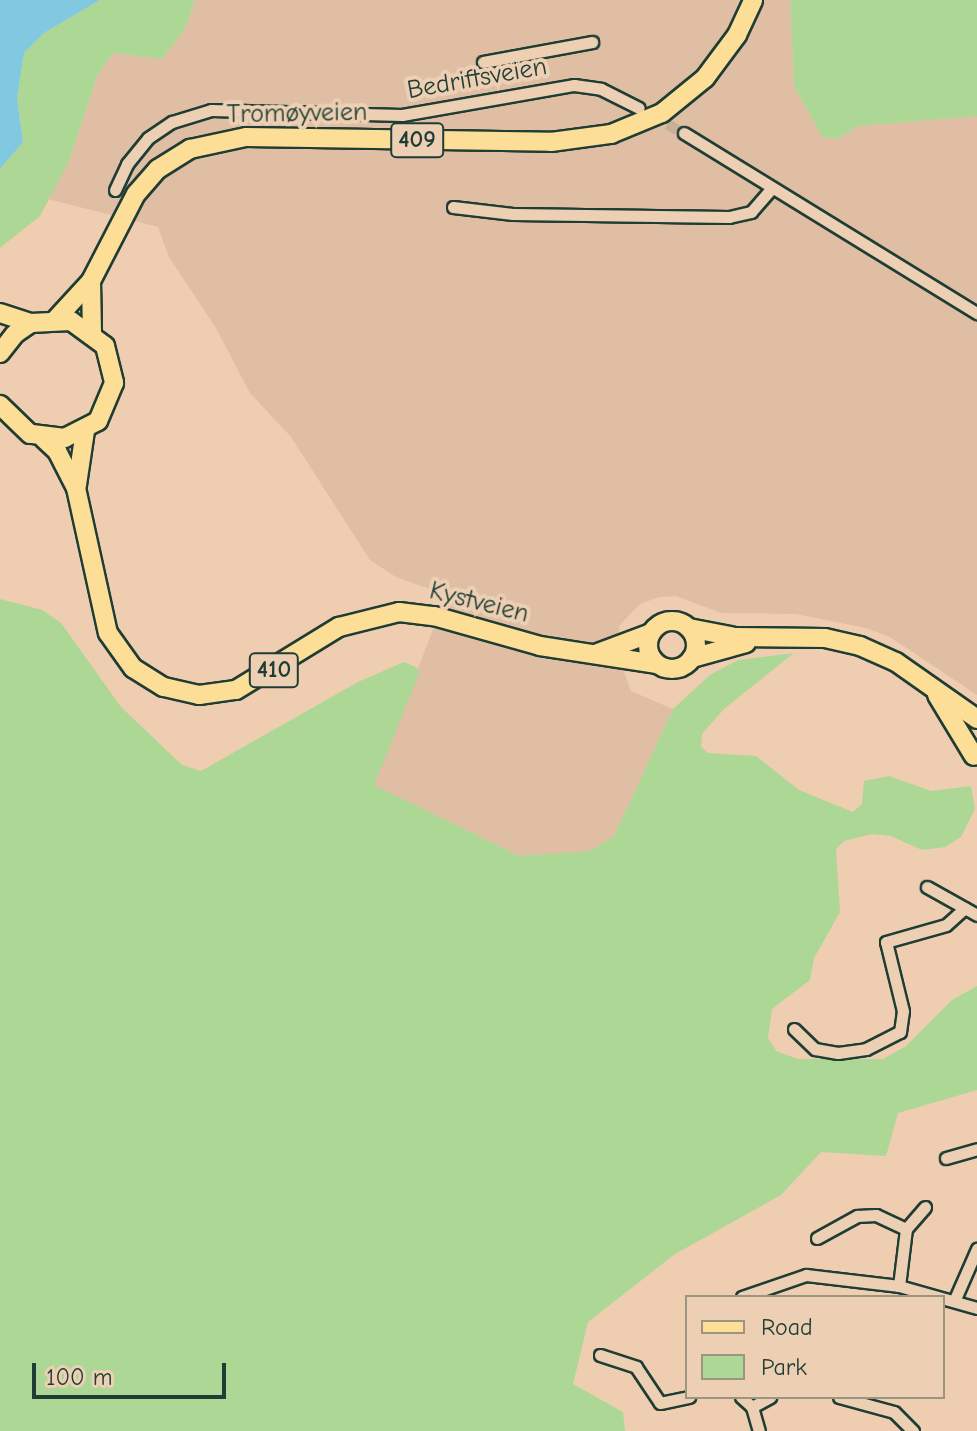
<!DOCTYPE html>
<html>
<head>
<meta charset="utf-8">
<style>
	body { margin:0 }
	#map { position:relative; width:977px; height:1431px; overflow:hidden; background:#efcdb1; font-family:"Comic Neue",sans-serif }
	div>[style] { position:absolute }
	.built>* { inset:0; background:#dfbea4 }
	.green>* { inset:0; background:#add794 }
	.water>* { inset:0; background:#80c9e1 }
	.minor-tunnel>* { height:11px; margin-top:-5.5px; transform-origin:0; background:repeating-linear-gradient(90deg,#c5b098 0 11px,transparent 0 16.5px) }
	.roads { filter:drop-shadow(2px 0 #1f3d34) drop-shadow(-2px 0 #1f3d34) drop-shadow(0 2px #1f3d34) drop-shadow(0 -2px #1f3d34) }
	.minor>* { height:11px; margin:-5.5px; padding:0 5.5px; transform-origin:5.5px; border-radius:5.5px; background:#edd0b4 }
	.primary>* { height:18px; margin:-9px; padding:0 9px; transform-origin:9px; border-radius:9px; background:#fdde96 }
	.primary>.ring { margin:-9px; padding:0; box-sizing:content-box; background:none; border:18px solid #fdde96; border-radius:50% }
	span { translate:-50% -50%; white-space:nowrap; text-align:center; line-height:1.15; -webkit-text-stroke:8px #edd0b4; paint-order:stroke }
	.shield-label span { padding:2px 6px; background:#edd0b4; border:2px solid; border-radius:6px; -webkit-text-stroke-width:0 }
	.shield-label { font-size:24px; color:#1f3d34; font-weight:700 }
	.street-label { font-size:26px; color:#1f3d34 }
	.legend { position:absolute; left:685px; top:1295px; width:260px; height:104px; box-sizing:border-box; background:#edd0b4; border:2px solid #9b9581; margin:0; padding:10px 14px; list-style:none; font-size:24px; color:#1f3d34 }
	.legend li { display:flex; align-items:center; gap:16px; height:40px }
	.legend b { width:40px; border:2px solid #9b9581 }
	.scale { position:absolute; left:32px; top:1363px; width:194px; height:36px; box-sizing:border-box; border:4px solid #1f3d34; border-top:0; padding-left:10px; font-size:24px; line-height:28px; white-space:nowrap; color:#1f3d34; -webkit-text-stroke:6px #edd0b4; paint-order:stroke }
</style>
</head>
<body>
<div id="map">
	<div class="built">
		<i style="clip-path:polygon(195px 0,790px 0,794px 86px,822px 137px,837px 139px,859px 126px,977px 116px,977px 695px,890px 637px,866px 628px,796px 614px,721px 613px,676px 596px,659px 597px,640px 604px,619px 626px,623px 669px,631px 691px,673px 709px,614px 836px,591px 851px,520px 856px,379px 790px,374px 785px,446px 595px,396px 577px,370px 560px,291px 437px,250px 393px,216px 328px,169px 257px,158px 227px,48px 199px,69px 161px,98px 74px,113px 53px,162px 59px,186px 27px)"></i>
	</div>
	<div class="green">
		<i style="clip-path:polygon(100px 0,195px 0,186px 27px,162px 59px,113px 53px,98px 74px,69px 161px,40px 216px,0 248px,0 169px,23px 142px,17px 98px,24px 53px,44px 33px)"></i>
		<i style="clip-path:polygon(790px 0,977px 0,977px 116px,859px 126px,837px 139px,822px 137px,794px 86px)"></i>
		<i style="clip-path:polygon(0 599px,42px 610px,61px 623px,121px 707px,182px 765px,201px 771px,358px 682px,404px 662px,415px 667px,420px 671px,374px 785px,520px 856px,590px 851px,614px 836px,673px 709px,710px 675px,738px 660px,794px 653px,724px 709px,702px 734px,701px 747px,708px 753px,756px 756px,799px 790px,853px 812px,862px 804px,864px 781px,889px 776px,931px 791px,971px 786px,975px 809px,961px 837px,945px 847px,922px 850px,891px 836px,872px 834px,844px 841px,836px 849px,840px 912px,814px 958px,810px 980px,772px 1009px,768px 1038px,776px 1051px,798px 1059px,883px 1059px,906px 1046px,952px 1000px,977px 986px,977px 1090px,898px 1113px,886px 1156px,821px 1152px,781px 1195px,675px 1254px,588px 1322px,573px 1384px,623px 1412px,625px 1431px,0 1431px)"></i>
	</div>
	<div class="water">
		<i style="clip-path:polygon(0 0,100px 0,44px 33px,24px 53px,17px 98px,23px 142px,0 169px)"></i>
	</div>
	<div class="minor-tunnel">
		<i style="left:653px;top:116px;width:35px;rotate:29deg"></i>
	</div>
	<div class="roads">
		<div class="minor">
			<i style="left:483px;top:62px;width:111px;rotate:-10.4deg"></i>
			<i style="left:684px;top:133px;width:344px;rotate:31.6deg"></i>
			<i style="left:115px;top:190px;width:29px;rotate:-65deg"></i>
			<i style="left:127px;top:164px;width:33px;rotate:-51deg"></i>
			<i style="left:148px;top:138px;width:29px;rotate:-34deg"></i>
			<i style="left:172px;top:122px;width:41px;rotate:-17.1deg"></i>
			<i style="left:211px;top:110px;width:191px;rotate:1.5deg"></i>
			<i style="left:402px;top:115px;width:175px;rotate:-9.9deg"></i>
			<i style="left:574px;top:85px;width:27px;rotate:8deg"></i>
			<i style="left:601px;top:89px;width:42px;rotate:26.6deg"></i>
			<i style="left:453px;top:207px;width:60px;rotate:6.7deg"></i>
			<i style="left:513px;top:214px;width:216px;rotate:0.8deg"></i>
			<i style="left:729px;top:217px;width:23px;rotate:-13deg"></i>
			<i style="left:751px;top:212px;width:32px;rotate:-49deg"></i>
			<i style="left:927px;top:887px;width:57px;rotate:29.2deg"></i>
			<i style="left:794px;top:1029px;width:29px;rotate:44deg"></i>
			<i style="left:815px;top:1049px;width:23px;rotate:10deg"></i>
			<i style="left:838px;top:1053px;width:28px;rotate:-8deg"></i>
			<i style="left:866px;top:1049px;width:38px;rotate:-27deg"></i>
			<i style="left:900px;top:1032px;width:21px;rotate:-82deg"></i>
			<i style="left:903px;top:1011px;width:71px;rotate:-103.8deg"></i>
			<i style="left:886px;top:942px;width:62px;rotate:-15.8deg"></i>
			<i style="left:946px;top:925px;width:25px;rotate:-42deg"></i>
			<i style="left:946px;top:1158px;width:32px;rotate:-16deg"></i>
			<i style="left:817px;top:1238px;width:46px;rotate:-28.8deg"></i>
			<i style="left:857px;top:1216px;width:19px;rotate:-3deg"></i>
			<i style="left:876px;top:1215px;width:33px;rotate:25deg"></i>
			<i style="left:899px;top:1286px;width:57px;rotate:-83deg"></i>
			<i style="left:906px;top:1229px;width:29px;rotate:-49deg"></i>
			<i style="left:742px;top:1297px;width:68px;rotate:-19deg"></i>
			<i style="left:806px;top:1275px;width:94px;rotate:6.7deg"></i>
			<i style="left:899px;top:1286px;width:81px;rotate:15.8deg"></i>
			<i style="left:955px;top:1299px;width:55px;rotate:-66.3deg"></i>
			<i style="left:600px;top:1355px;width:38px;rotate:18deg"></i>
			<i style="left:636px;top:1367px;width:43px;rotate:56.3deg"></i>
			<i style="left:660px;top:1403px;width:30px;rotate:-12deg"></i>
			<i style="left:741px;top:1397px;width:15px;rotate:42deg"></i>
			<i style="left:752px;top:1407px;width:25px;rotate:74deg"></i>
			<i style="left:839px;top:1397px;width:57px;rotate:15.3deg"></i>
			<i style="left:894px;top:1412px;width:27px;rotate:45deg"></i>
			<i style="left:752px;top:1407px;width:21px;rotate:-29deg"></i>
		</div>
		<div class="primary">
			<i style="left:91px;top:281px;width:51px;rotate:88.9deg"></i>
			<i style="left:0;top:313px;width:33px;rotate:18deg"></i>
			<i style="left:56px;top:319px;width:52px;rotate:-47.4deg"></i>
			<i style="left:91px;top:281px;width:98px;rotate:-62.7deg"></i>
			<i style="left:136px;top:194px;width:33px;rotate:-49deg"></i>
			<i style="left:158px;top:169px;width:38px;rotate:-32deg"></i>
			<i style="left:190px;top:149px;width:57px;rotate:-12.1deg"></i>
			<i style="left:246px;top:137px;width:305px;rotate:0.9deg"></i>
			<i style="left:551px;top:142px;width:61px;rotate:-7.6deg"></i>
			<i style="left:611px;top:134px;width:55px;rotate:-22.4deg"></i>
			<i style="left:662px;top:113px;width:55px;rotate:-39.1deg"></i>
			<i style="left:705px;top:78px;width:54px;rotate:-53.3deg"></i>
			<i style="left:737px;top:35px;width:38px;rotate:-65deg"></i>
			<i style="left:0;top:353px;width:24px;rotate:-52deg"></i>
			<i style="left:15px;top:334px;width:19px;rotate:-35deg"></i>
			<i style="left:31px;top:323px;width:40px;rotate:-2.9deg"></i>
			<i style="left:71px;top:321px;width:42px;rotate:36.3deg"></i>
			<i style="left:105px;top:346px;width:38px;rotate:76deg"></i>
			<i style="left:114px;top:383px;width:41px;rotate:112.8deg"></i>
			<i style="left:98px;top:421px;width:37px;rotate:153deg"></i>
			<i style="left:65px;top:438px;width:35px;rotate:-173deg"></i>
			<i style="left:30px;top:434px;width:42px;rotate:-136deg"></i>
			<i style="left:44px;top:439px;width:18px;rotate:43deg"></i>
			<i style="left:57px;top:451px;width:42px;rotate:62.8deg"></i>
			<i style="left:76px;top:488px;width:148px;rotate:77.6deg"></i>
			<i style="left:108px;top:633px;width:43px;rotate:54.5deg"></i>
			<i style="left:133px;top:668px;width:36px;rotate:32deg"></i>
			<i style="left:164px;top:687px;width:36px;rotate:13deg"></i>
			<i style="left:199px;top:695px;width:37px;rotate:-8deg"></i>
			<i style="left:236px;top:690px;width:121px;rotate:-31.5deg"></i>
			<i style="left:339px;top:627px;width:62px;rotate:-14deg"></i>
			<i style="left:399px;top:612px;width:35px;rotate:7deg"></i>
			<i style="left:434px;top:616px;width:110px;rotate:15.8deg"></i>
			<i style="left:540px;top:646px;width:117px;rotate:8.8deg"></i>
			<i style="left:77px;top:485px;width:55px;rotate:-81.6deg"></i>
			<i class="ring" style="left:648px;top:621px;width:30px;height:30px"></i>
			<i style="left:689px;top:628px;width:47px;rotate:11.1deg"></i>
			<i style="left:735px;top:637px;width:90px;rotate:0.6deg"></i>
			<i style="left:825px;top:638px;width:36px;rotate:13deg"></i>
			<i style="left:860px;top:646px;width:39px;rotate:24deg"></i>
			<i style="left:896px;top:662px;width:99px;rotate:35.1deg"></i>
			<i style="left:598px;top:653px;width:57px;rotate:-20.7deg"></i>
			<i style="left:692px;top:658px;width:56px;rotate:-15.5deg"></i>
			<i style="left:937px;top:695px;width:71px;rotate:58.8deg"></i>
		</div>
	</div>
	<div class="shield-label">
		<span style="left:417px;top:140px">409</span>
		<span style="left:274px;top:670px">410</span>
	</div>
	<div class="street-label">
		<span style="left:477px;top:79px;rotate:-10deg">Bedriftsveien</span>
		<span style="left:297px;top:114px;rotate:-1deg">Tromøyveien</span>
		<span style="left:479px;top:603px;rotate:14deg">Kystveien</span>
	</div>
	<ul class="legend">
	<li><b style="height:10px;background:#fdde96"></b>Road</li>
	<li><b style="height:22px;background:#add794"></b>Park</li>
	</ul>
	<div class="scale">100 m</div>
</div>
</body>
</html>
